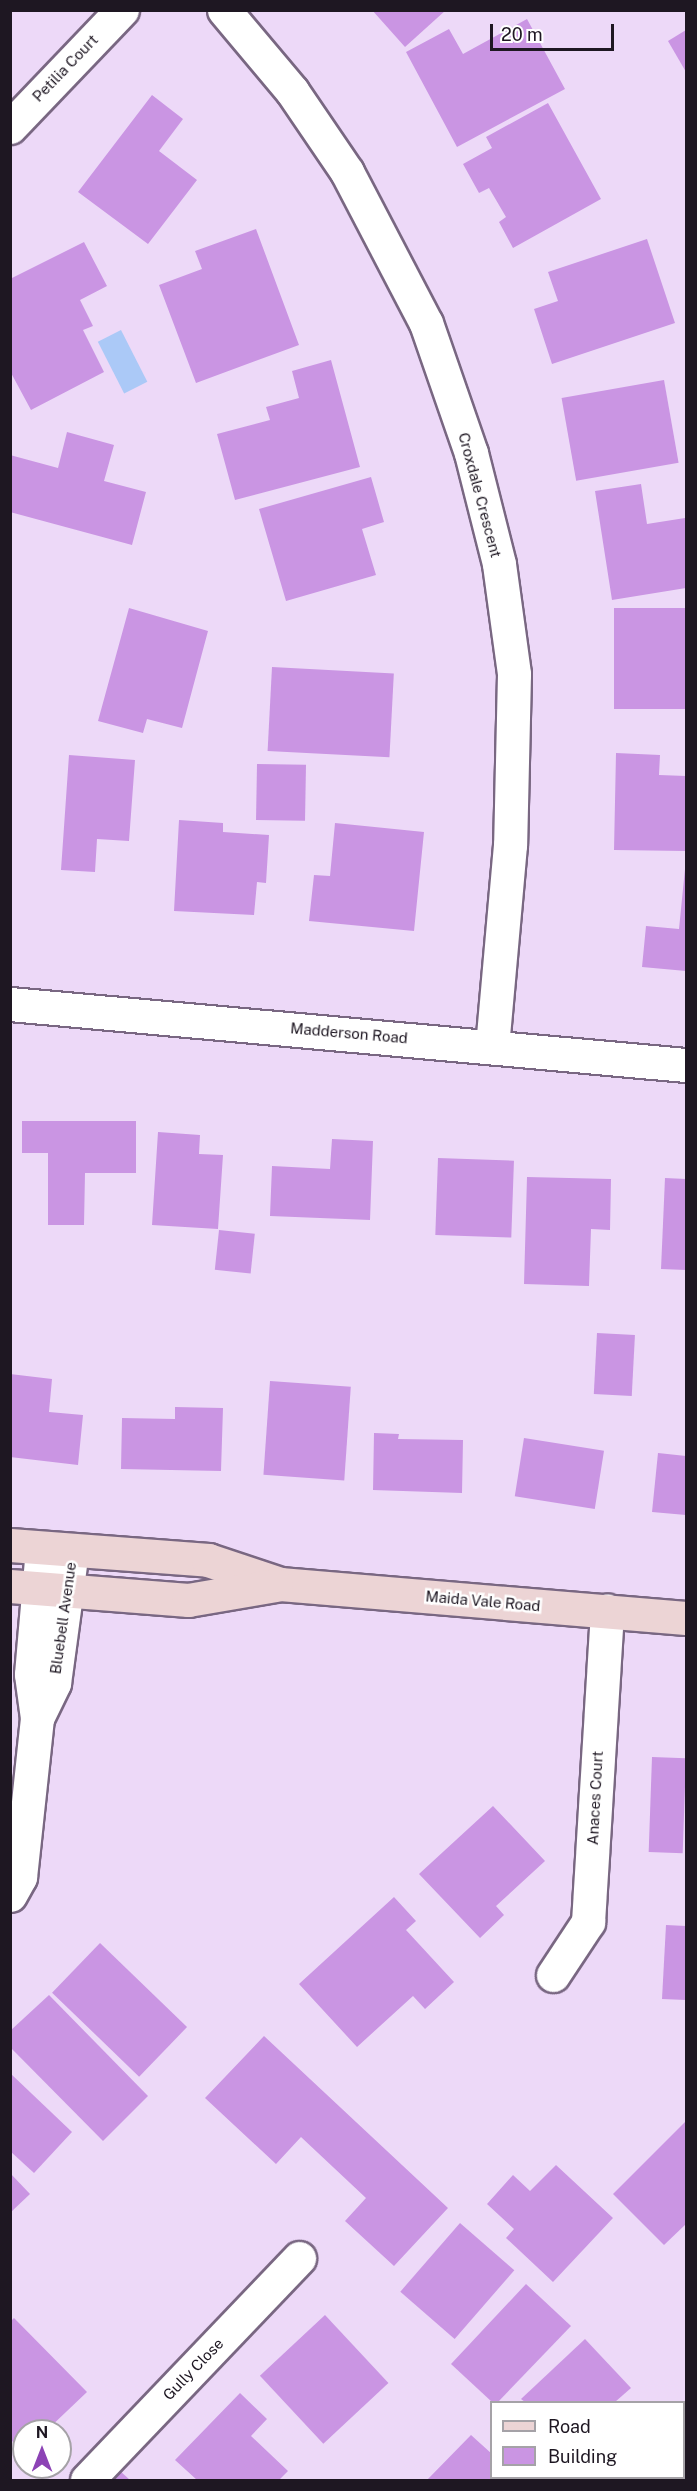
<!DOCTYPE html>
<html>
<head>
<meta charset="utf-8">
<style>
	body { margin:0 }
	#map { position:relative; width:697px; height:2491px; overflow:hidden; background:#edd9f8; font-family:"Public Sans",sans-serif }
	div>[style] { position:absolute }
	.water>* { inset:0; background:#abc9f7; transform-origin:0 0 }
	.building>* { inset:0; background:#ca95e3; transform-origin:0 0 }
	.roads { filter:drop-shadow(2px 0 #796782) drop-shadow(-2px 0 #796782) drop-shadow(0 2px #796782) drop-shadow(0 -2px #796782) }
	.street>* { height:33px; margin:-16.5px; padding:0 16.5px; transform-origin:16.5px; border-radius:16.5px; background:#fff }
	.secondary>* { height:33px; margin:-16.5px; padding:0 16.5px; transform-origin:16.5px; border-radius:16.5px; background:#ecd4d5 }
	span { translate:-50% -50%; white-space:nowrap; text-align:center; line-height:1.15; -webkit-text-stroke:5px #fff; paint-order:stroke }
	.street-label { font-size:15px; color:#1e1722 }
	.frame { position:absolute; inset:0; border:12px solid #1e1722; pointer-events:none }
	.legend { position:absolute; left:490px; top:2401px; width:195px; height:78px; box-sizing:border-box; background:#fff; border:2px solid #a5a2a7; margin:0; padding:8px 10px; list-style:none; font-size:18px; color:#1e1722 }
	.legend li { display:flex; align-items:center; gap:12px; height:30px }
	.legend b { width:30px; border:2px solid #a5a2a7 }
	.north { position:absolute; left:12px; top:2419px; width:60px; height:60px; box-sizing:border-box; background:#fff; border:2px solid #a5a2a7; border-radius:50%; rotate:0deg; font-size:16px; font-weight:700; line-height:24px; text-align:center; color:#1e1722 }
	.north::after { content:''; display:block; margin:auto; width:21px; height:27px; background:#8c43b5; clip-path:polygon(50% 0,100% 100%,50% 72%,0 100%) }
	.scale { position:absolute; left:490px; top:24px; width:124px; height:27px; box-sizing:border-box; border:3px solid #1e1722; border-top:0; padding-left:8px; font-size:18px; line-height:21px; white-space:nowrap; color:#1e1722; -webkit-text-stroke:4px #fff; paint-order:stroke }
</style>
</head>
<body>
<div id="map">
	<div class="water">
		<i style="left:121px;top:330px;width:58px;height:26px;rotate:63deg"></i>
	</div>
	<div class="building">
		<i style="clip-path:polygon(372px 10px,446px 10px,405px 47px)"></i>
		<i style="clip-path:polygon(527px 19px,565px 89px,457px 147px,406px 52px,449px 29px,463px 54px)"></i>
		<i style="clip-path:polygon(686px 30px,686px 72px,668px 41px)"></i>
		<i style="clip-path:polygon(152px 95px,183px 119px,159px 151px,197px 180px,148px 244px,78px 192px)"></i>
		<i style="clip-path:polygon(548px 103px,601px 199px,513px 248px,499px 222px,506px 217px,489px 188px,479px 193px,463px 164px,492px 148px,486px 137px)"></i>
		<i style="clip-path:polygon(256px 229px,299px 345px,196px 383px,159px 285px,202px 269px,195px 251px)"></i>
		<i style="clip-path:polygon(647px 239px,675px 323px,552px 364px,534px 309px,558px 301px,548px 272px)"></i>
		<i style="clip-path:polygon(84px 242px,107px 286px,80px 300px,93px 326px,83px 330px,104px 372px,31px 410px,10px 371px,10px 279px)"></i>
		<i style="clip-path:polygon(331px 360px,360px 467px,235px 500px,217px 434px,270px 420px,266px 407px,299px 398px,292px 371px)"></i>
		<i style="left:664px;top:380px;width:84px;height:104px;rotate:80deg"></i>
		<i style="clip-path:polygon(67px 432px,114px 445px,104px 481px,146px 492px,132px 545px,10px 512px,10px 455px,58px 468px)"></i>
		<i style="clip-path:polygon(371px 477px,384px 522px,362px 529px,376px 575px,286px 601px,259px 509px)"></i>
		<i style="clip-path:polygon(641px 484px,647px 524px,685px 518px,686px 588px,612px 600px,595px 491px)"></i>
		<i style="clip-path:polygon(129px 608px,208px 631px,182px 728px,147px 719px,143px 733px,98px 721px)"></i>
		<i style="left:686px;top:608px;width:101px;height:72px;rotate:90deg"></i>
		<i style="left:272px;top:667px;width:122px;height:84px;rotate:3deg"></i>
		<i style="clip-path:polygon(616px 753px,660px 755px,659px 775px,686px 776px,686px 851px,614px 850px)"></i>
		<i style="clip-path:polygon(69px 755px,135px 760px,129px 841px,97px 839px,95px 872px,61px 870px)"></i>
		<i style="left:257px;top:764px;width:49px;height:56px;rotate:1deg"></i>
		<i style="clip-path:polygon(179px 820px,223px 823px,223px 832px,269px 835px,266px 883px,257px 882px,254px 915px,174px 911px)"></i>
		<i style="clip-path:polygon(335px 823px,424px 832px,414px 931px,309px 921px,314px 875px,330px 876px)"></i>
		<i style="clip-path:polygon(685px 869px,686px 971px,642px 967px,646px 926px,679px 929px)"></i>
		<i style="clip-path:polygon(22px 1121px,136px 1121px,136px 1173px,85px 1173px,84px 1225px,48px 1225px,48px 1153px,22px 1153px)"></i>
		<i style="clip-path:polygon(158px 1132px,200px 1135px,199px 1154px,223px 1155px,218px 1229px,152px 1225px)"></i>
		<i style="clip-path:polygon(332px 1139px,373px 1141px,370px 1220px,270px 1216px,272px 1166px,330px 1169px)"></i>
		<i style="left:438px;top:1158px;width:76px;height:77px;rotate:2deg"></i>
		<i style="clip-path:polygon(527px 1177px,611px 1179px,610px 1230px,591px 1229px,589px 1286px,524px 1284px)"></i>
		<i style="clip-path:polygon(665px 1178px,686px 1179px,686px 1270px,661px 1269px)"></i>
		<i style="left:219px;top:1230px;width:36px;height:40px;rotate:6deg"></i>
		<i style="left:597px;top:1333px;width:38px;height:61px;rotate:3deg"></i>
		<i style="clip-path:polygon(10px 1374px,52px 1379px,49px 1412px,83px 1415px,78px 1465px,10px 1457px)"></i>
		<i style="left:270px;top:1381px;width:81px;height:94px;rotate:4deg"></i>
		<i style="clip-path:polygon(175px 1407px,223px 1408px,221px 1471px,121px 1469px,122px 1418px,175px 1419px)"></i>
		<i style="clip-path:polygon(374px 1433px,399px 1434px,398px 1439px,463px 1440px,462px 1493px,373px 1490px)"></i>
		<i style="left:524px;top:1438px;width:81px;height:59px;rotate:9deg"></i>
		<i style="clip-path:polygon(658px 1453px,686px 1456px,686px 1515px,652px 1512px)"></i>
		<i style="left:652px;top:1757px;width:34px;height:95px;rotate:2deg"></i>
		<i style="clip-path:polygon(493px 1806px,545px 1861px,496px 1906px,504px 1915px,480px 1938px,419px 1874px)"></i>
		<i style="clip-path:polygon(394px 1897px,416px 1921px,406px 1930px,454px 1982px,425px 2009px,413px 1996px,357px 2047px,299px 1984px)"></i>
		<i style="clip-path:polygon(666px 1925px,686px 1926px,686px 2000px,662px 1999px)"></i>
		<i style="left:100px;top:1943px;width:121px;height:69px;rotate:44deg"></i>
		<i style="clip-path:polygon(49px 1995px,148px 2096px,103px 2141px,10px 2047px,10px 2031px)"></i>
		<i style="clip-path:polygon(264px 2036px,448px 2208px,394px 2266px,345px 2221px,366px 2198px,301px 2137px,276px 2164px,205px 2098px)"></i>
		<i style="clip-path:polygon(10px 2073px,72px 2132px,34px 2173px,10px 2151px)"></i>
		<i style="clip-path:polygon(686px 2121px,686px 2224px,664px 2245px,613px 2194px)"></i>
		<i style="clip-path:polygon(556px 2165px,613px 2218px,553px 2282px,506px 2238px,514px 2229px,487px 2204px,513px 2175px,530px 2191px)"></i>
		<i style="clip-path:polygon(10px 2173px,30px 2194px,10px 2213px)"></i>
		<i style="left:460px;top:2223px;width:72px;height:91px;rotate:41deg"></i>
		<i style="clip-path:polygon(526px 2284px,571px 2326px,498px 2402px,492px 2402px,451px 2364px)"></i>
		<i style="left:325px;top:2315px;width:93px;height:89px;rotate:47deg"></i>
		<i style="clip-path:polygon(14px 2318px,87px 2392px,46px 2431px,24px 2431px,24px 2453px,10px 2439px,10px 2322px)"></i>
		<i style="clip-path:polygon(585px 2339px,631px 2388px,615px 2402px,525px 2402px,521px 2399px)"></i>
		<i style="clip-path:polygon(240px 2393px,267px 2419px,251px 2436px,288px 2471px,279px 2480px,197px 2480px,175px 2460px)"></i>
		<i style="clip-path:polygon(471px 2435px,492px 2454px,492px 2478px,519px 2480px,427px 2480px)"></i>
		<i style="clip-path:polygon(684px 2436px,686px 2439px,684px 2469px)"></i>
		<i style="clip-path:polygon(120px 2471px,130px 2480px,111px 2480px)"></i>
		<i style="clip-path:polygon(585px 2478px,676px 2478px,674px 2480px)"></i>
	</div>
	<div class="roads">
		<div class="street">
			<i style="left:224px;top:10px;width:106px;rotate:50deg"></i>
			<i style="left:292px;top:91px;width:98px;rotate:55.8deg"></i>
			<i style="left:347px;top:172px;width:170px;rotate:62.4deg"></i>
			<i style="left:426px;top:323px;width:138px;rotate:70.9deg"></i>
			<i style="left:471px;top:453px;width:114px;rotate:75.8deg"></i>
			<i style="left:499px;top:564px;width:111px;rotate:82.2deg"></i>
			<i style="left:514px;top:674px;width:171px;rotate:91.3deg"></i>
			<i style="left:510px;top:845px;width:201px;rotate:95.1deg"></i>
			<i style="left:10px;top:127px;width:162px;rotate:-46.3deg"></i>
			<i style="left:10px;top:1004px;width:679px;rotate:5.16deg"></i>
			<i style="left:38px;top:1716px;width:37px;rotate:-64deg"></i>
			<i style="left:54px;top:1683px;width:134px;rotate:-82.3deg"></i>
			<i style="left:10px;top:1895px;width:21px;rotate:-61deg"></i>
			<i style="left:20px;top:1877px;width:160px;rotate:-83.9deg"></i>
			<i style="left:37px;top:1718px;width:44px;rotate:-97.8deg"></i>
			<i style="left:31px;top:1674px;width:126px;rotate:-85deg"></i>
			<i style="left:553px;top:1975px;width:64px;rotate:-56.6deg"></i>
			<i style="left:588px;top:1922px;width:312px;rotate:-86.5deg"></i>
			<i style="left:87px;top:2480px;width:307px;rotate:-46.3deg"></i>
		</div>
		<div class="secondary">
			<i style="left:10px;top:1545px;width:199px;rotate:4.3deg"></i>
			<i style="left:208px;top:1560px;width:76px;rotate:18.4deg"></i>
			<i style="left:280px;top:1584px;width:407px;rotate:4.8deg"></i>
			<i style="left:10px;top:1586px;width:179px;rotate:4.5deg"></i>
			<i style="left:188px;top:1600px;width:89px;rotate:-9.7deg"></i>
		</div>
	</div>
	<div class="street-label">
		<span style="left:65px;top:68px;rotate:-46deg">Petilia Court</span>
		<span style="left:480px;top:495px;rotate:75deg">Croxdale Crescent</span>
		<span style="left:349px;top:1033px;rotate:5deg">Madderson Road</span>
		<span style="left:483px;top:1601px;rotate:5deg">Maida Vale Road</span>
		<span style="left:63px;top:1618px;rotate:-82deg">Bluebell Avenue</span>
		<span style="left:595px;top:1798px;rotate:-87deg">Anaces Court</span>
		<span style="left:193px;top:2369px;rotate:-46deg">Gully Close</span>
	</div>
	<div class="frame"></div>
	<ul class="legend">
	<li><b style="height:8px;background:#ecd4d5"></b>Road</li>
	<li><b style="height:16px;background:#ca95e3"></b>Building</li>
	</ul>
	<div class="north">N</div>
	<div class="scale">20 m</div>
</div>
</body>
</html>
